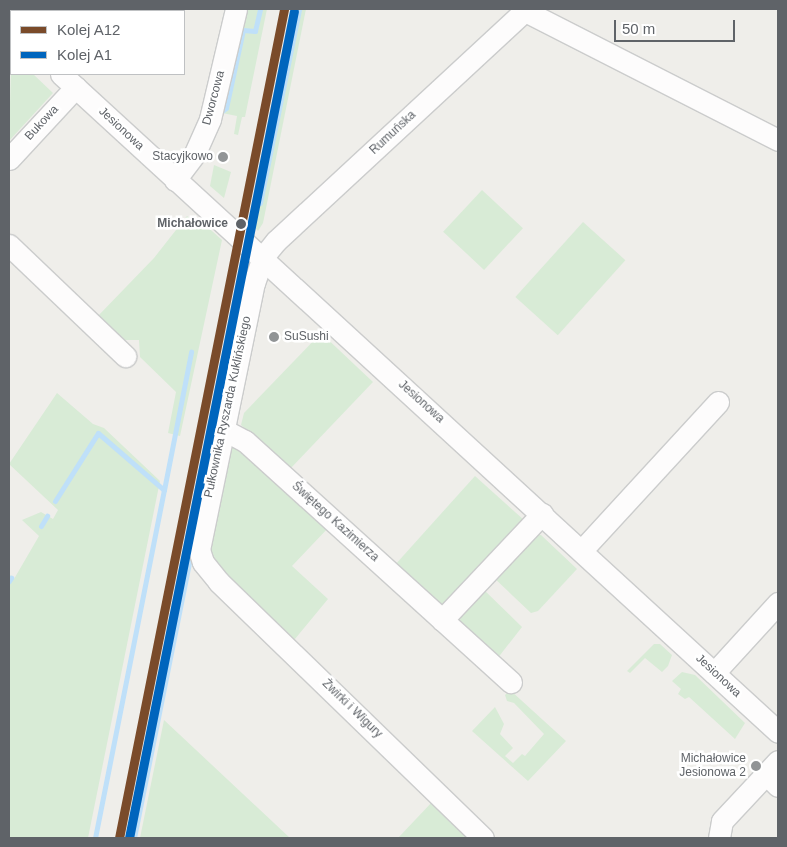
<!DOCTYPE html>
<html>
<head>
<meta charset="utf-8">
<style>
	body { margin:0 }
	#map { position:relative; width:787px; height:847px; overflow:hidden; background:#efeeea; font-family:Helvetica,sans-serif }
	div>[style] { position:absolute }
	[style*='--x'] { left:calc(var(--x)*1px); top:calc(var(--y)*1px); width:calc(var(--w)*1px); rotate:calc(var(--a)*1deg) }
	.green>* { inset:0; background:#d8ebd6; transform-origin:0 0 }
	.stream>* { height:5px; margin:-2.5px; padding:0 2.5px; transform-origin:2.5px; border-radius:2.5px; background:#bfe0f9 }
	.roads { filter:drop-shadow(1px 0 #cbcccc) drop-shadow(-1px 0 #cbcccc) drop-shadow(0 1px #cbcccc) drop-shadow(0 -1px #cbcccc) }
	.minor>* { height:21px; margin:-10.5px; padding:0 10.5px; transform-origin:10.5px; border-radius:10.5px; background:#fdfcfc }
	.rail-1>* { height:9px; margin:-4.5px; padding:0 4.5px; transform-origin:4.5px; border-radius:4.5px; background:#7a4b2a }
	.rail-2>* { height:9px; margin:-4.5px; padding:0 4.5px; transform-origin:4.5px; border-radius:4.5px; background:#0065bd }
	.dots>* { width:14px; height:14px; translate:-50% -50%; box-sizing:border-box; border:2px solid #fff; border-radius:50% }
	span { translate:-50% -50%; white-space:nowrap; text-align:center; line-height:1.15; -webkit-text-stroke:5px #fff; paint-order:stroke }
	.street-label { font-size:12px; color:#5f6368 }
	.poi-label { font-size:12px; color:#5f6368 }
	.right { translate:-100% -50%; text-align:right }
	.left { translate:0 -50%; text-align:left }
	.stop-label { font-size:12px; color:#5f6368; font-weight:700 }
	.frame { position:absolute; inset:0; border:10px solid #5f6368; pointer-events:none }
	.legend { position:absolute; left:10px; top:10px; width:175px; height:65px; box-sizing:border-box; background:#fff; border:1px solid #bfc1c3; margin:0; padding:6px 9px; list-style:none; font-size:15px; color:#5f6368 }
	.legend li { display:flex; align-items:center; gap:10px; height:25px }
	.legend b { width:25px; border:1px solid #bfc1c3 }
	.scale { position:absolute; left:614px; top:20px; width:121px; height:22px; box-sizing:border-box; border:2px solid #5f6368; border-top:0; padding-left:6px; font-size:15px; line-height:18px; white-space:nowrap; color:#5f6368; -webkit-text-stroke:4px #fff; paint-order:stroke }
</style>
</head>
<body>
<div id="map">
	<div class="green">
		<div style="clip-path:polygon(245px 9px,267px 9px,245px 117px,242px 117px,238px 135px,234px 134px,237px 116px,222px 113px)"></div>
		<div style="clip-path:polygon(294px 9px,306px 9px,263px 223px,258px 231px,250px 222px)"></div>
		<div style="clip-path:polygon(11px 67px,11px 74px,33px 74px,53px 93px,9px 141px)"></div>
		<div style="clip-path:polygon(214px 165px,231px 172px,224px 198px,210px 186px)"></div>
		<div style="left:482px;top:190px;width:56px;height:57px;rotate:43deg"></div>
		<div style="clip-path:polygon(187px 216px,195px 223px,202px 222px,222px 240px,180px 436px,168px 433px,176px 392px,140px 357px,139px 340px,122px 340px,97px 317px,154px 258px)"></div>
		<div style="left:583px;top:222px;width:57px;height:101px;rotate:42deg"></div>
		<div style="clip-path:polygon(321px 333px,373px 382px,290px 469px,241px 425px,244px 413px)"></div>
		<div style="clip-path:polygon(57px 393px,93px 424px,104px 428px,160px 481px,88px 838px,9px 838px,9px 574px,14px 579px,39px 536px,22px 520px,41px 512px,53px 519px,58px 510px,9px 464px)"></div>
		<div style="clip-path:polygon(234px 444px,330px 526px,292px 566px,328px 599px,290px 645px,208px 553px,229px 446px)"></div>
		<div style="left:475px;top:476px;width:67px;height:123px;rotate:42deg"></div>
		<div style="clip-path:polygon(541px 535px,577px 569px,538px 611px,531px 613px,492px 576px,530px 536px)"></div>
		<div style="clip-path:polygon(481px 587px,522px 627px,497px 659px,458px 623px,457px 613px)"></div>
		<div style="clip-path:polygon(654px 644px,660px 644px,672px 655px,668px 666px,662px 672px,645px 658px,630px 673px,627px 671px)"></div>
		<div style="clip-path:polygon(682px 672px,695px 675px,745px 723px,735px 739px,689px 697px,685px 699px,678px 694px,681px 689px,672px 681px)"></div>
		<div style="clip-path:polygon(510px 690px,566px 741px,528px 781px,472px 731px,495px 707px,504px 724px,500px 734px,513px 748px,505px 756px,513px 763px,522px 754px,525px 756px,544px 734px,514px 703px,507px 701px,505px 695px)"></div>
		<div style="clip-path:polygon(164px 720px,243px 794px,290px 838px,140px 838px)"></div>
		<div style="clip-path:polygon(433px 801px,470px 838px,398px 838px)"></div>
	</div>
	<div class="stream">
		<div style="--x:218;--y:114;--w:10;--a:-37"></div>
		<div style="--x:226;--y:108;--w:80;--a:-77.7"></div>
		<div style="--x:243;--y:30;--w:12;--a:5"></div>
		<div style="--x:255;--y:31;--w:23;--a:-77"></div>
		<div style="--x:260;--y:203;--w:198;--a:-78.6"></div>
		<div style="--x:55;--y:501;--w:80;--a:-57.7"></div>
		<div style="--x:98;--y:433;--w:87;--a:40.8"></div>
		<div style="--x:164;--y:490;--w:141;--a:-78.9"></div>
		<div style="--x:41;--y:526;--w:12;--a:-59"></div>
		<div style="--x:9;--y:581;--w:4;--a:-56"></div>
		<div style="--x:95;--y:838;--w:355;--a:-78.8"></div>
		<div style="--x:134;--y:838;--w:292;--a:-78.7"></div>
	</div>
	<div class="roads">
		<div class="minor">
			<div style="--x:521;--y:9;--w:288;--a:27"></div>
			<div style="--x:9;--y:25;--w:3;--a:45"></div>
			<div style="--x:61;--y:74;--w:973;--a:42.54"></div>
			<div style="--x:9;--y:159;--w:98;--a:-47.1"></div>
			<div style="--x:175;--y:180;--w:34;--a:-53"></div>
			<div style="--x:195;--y:153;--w:37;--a:-66"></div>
			<div style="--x:210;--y:119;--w:113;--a:-76.7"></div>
			<div style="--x:9;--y:245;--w:161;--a:43.7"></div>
			<div style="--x:224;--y:430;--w:24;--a:28"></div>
			<div style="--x:245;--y:441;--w:359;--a:42.2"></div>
			<div style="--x:582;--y:550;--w:201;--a:-47.4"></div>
			<div style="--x:442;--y:620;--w:146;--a:-46.7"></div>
			<div style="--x:714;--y:673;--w:95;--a:-47.6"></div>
			<div style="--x:778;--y:761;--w:18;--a:133"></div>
			<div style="--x:766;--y:774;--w:17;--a:45"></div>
			<div style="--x:483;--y:838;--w:368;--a:-135.9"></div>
			<div style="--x:219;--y:582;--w:26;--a:-129"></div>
			<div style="--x:203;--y:562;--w:13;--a:-108"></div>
			<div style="--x:199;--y:550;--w:273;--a:-78.4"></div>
			<div style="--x:254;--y:283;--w:28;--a:-71"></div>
			<div style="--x:263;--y:257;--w:21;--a:-51"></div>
			<div style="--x:276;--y:241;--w:338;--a:-42.8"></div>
			<div style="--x:719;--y:838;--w:17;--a:-80"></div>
			<div style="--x:722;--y:821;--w:64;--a:-46.9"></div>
		</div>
	</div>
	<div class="rail-1">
		<div style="--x:119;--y:838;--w:845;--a:-78.74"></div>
	</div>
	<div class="rail-2">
		<div style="--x:129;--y:838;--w:843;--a:-78.72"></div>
	</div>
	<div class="dots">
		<div style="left:223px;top:157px;background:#919496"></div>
		<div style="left:241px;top:224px;background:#5f6368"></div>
		<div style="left:274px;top:337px;background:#919496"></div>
		<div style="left:756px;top:766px;background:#919496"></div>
	</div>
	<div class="street-label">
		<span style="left:214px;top:98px;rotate:-75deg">Dworcowa</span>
		<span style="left:42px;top:123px;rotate:-47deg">Bukowa</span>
		<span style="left:121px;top:129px;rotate:43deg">Jesionowa</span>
		<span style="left:393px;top:133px;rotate:-43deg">Rumuńska</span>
		<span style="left:421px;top:402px;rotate:42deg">Jesionowa</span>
		<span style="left:228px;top:407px;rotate:-78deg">Pułkownika Ryszarda Kuklińskiego</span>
		<span style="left:335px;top:522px;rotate:42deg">Świętego Kazimierza</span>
		<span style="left:718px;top:676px;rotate:43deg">Jesionowa</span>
		<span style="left:352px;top:709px;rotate:44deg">Żwirki i Wigury</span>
	</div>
	<div class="poi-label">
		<span class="right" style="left:213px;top:157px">Stacyjkowo</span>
		<span class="left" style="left:284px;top:337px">SuSushi</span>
		<span class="right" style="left:746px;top:766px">Michałowice<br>Jesionowa 2</span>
	</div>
	<div class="stop-label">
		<span class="right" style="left:228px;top:224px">Michałowice</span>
	</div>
	<div class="frame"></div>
	<ul class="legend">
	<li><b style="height:6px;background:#7a4b2a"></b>Kolej A12</li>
	<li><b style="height:6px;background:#0065bd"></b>Kolej A1</li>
	</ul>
	<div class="scale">50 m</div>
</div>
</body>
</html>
